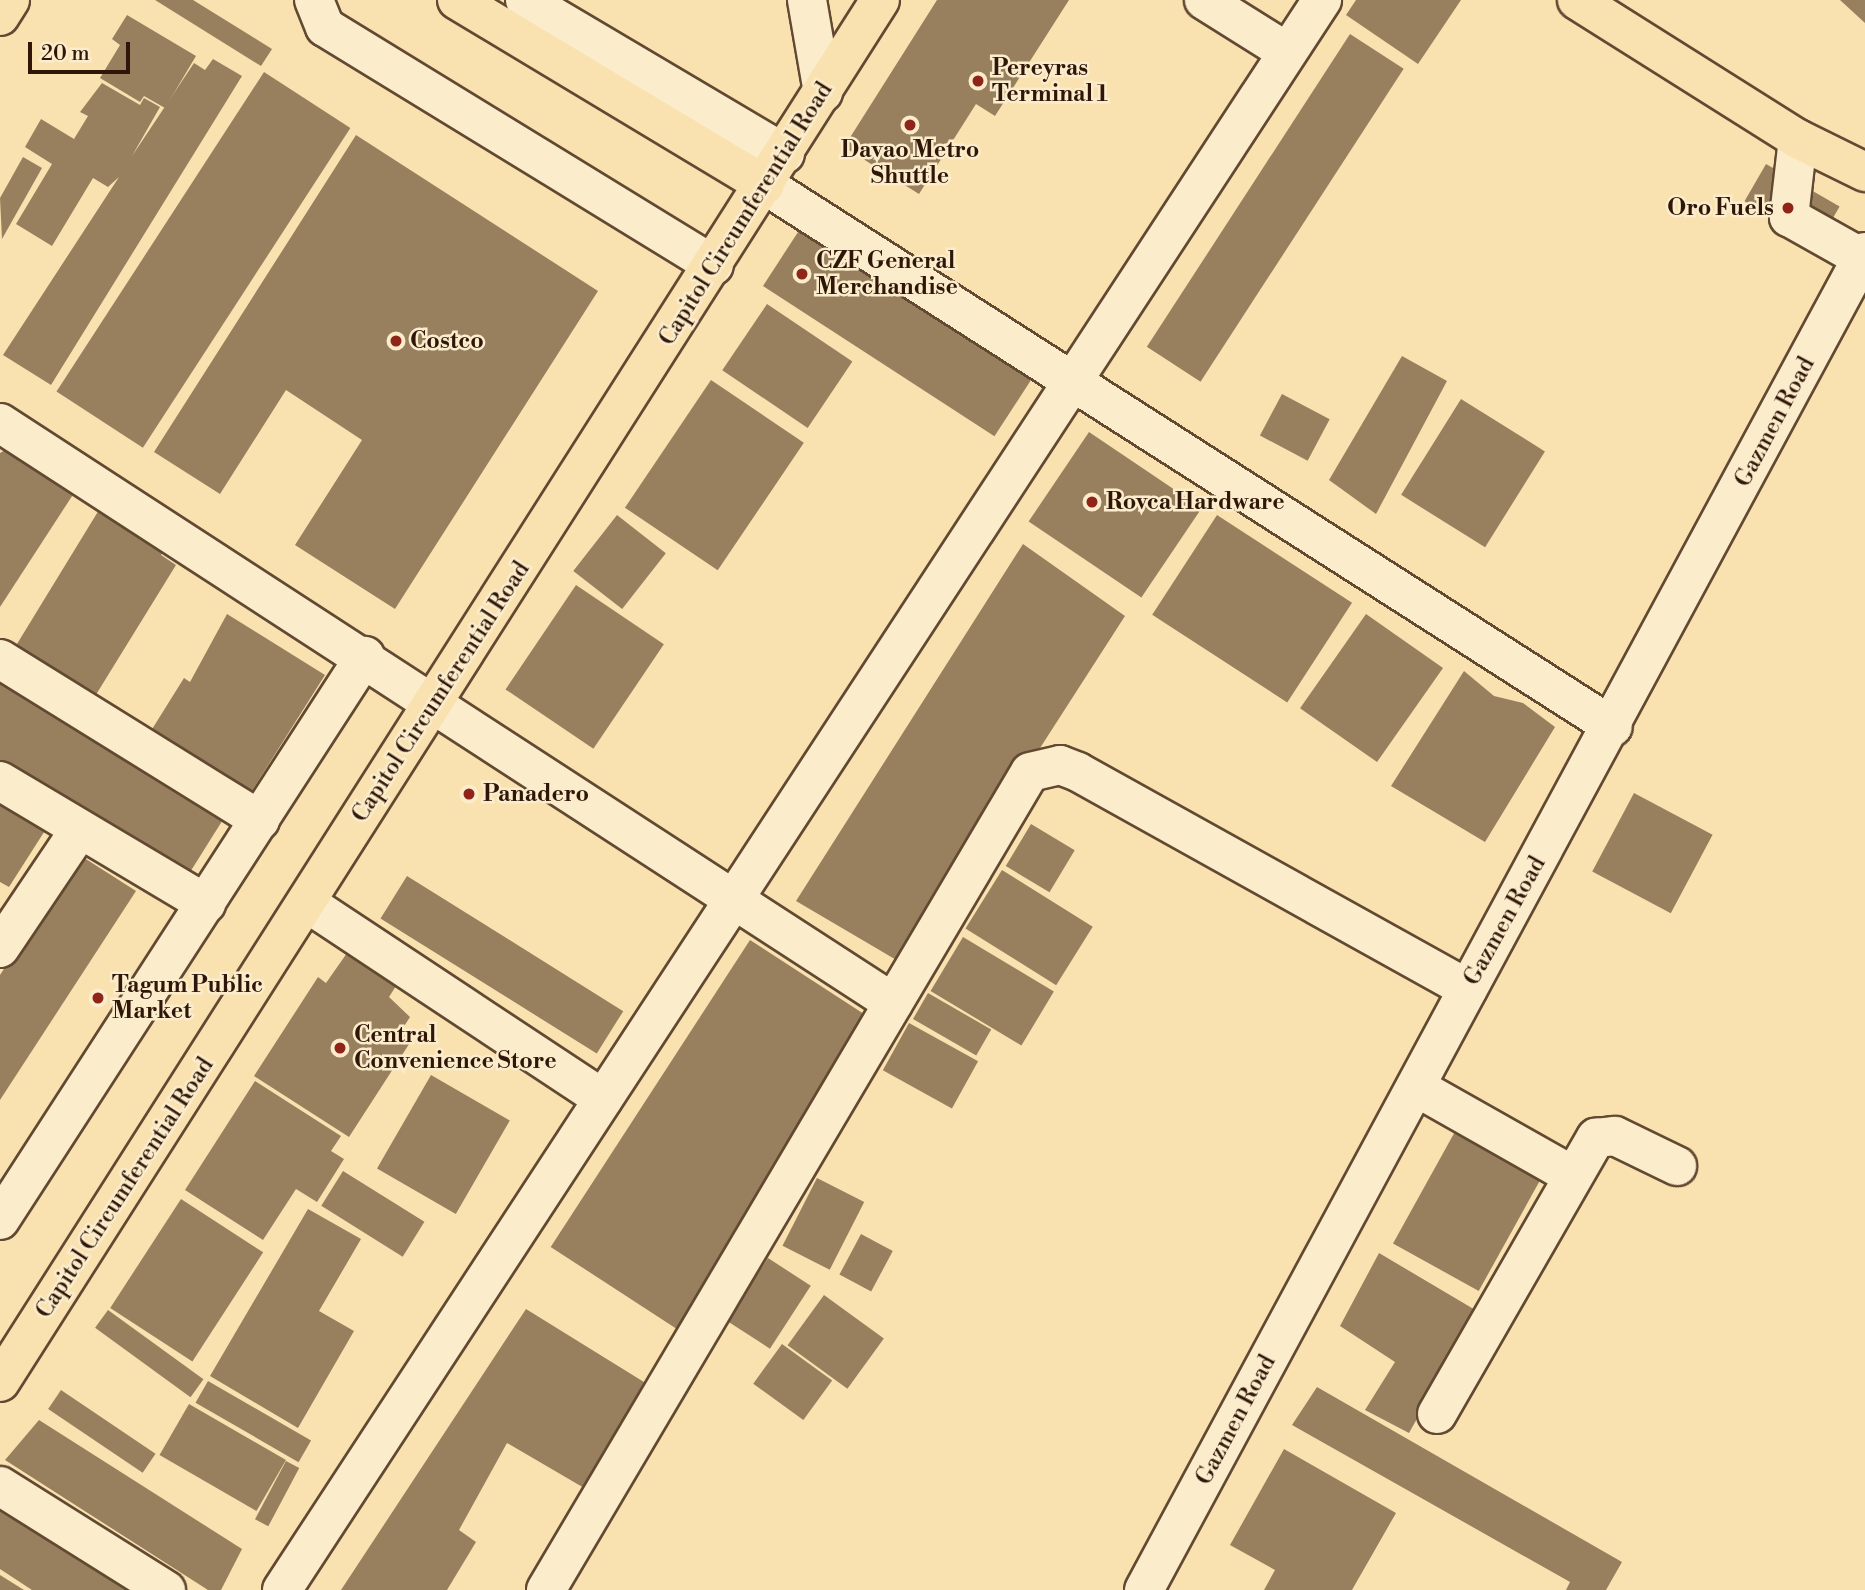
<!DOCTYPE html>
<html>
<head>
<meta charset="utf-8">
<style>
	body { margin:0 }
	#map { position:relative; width:1865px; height:1590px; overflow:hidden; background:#f9e1b0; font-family:"Libre Bodoni",serif }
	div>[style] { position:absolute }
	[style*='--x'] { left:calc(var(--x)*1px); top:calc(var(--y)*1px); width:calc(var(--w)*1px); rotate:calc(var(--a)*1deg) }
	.building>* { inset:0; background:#98805f; transform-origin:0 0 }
	.roads { filter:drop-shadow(2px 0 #624932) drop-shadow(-2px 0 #624932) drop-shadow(0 2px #624932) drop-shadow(0 -2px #624932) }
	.minor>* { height:38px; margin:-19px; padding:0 19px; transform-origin:19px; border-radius:19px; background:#fbeccc }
	.major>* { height:38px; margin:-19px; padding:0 19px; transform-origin:19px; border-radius:19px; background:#f9e1b0 }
	.dots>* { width:19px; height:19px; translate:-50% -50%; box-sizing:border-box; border:4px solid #fbeccc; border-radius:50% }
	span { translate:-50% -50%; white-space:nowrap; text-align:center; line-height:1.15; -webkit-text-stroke:5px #fbeccc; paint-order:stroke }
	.poi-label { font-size:23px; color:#2f1608; font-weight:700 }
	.left { translate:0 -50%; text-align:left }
	.right { translate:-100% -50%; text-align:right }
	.street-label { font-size:23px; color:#2f1608 }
	.scale { position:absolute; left:28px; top:42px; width:102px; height:32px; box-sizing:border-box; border:4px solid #2f1608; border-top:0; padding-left:9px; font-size:21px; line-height:24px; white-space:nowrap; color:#2f1608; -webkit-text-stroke:5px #fbeccc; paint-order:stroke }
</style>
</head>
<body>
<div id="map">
	<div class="building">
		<div style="clip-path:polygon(155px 0,193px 0,272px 49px,261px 66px)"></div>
		<div style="clip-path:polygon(937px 0,1069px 0,995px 116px,976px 104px,919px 194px,844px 147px)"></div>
		<div style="clip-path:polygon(1356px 0,1461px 0,1418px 64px,1346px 15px)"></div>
		<div style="clip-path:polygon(1840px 0,1865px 0,1865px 23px)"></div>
		<div style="clip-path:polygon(127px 15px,196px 56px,165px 108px,144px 96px,140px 102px,100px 78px,120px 45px,112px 39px)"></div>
		<div style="left:1350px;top:34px;width:64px;height:373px;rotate:33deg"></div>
		<div style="clip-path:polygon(213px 59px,242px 76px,51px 385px,3px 355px,119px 177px,108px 187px,93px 178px,52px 246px,16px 224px,52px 164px,25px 147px,41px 119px,74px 139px,88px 116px,80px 112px,102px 83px,140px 105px,144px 98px,160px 107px,132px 156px,194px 63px,205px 70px)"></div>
		<div style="left:264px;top:72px;width:103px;height:381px;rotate:33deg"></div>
		<div style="clip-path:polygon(356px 135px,598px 291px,395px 609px,295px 545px,362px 440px,286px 390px,220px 494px,154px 452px)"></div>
		<div style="clip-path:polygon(23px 157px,42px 168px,2px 239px,0 198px)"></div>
		<div style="left:1766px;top:164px;width:85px;height:43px;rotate:30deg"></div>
		<div style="left:800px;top:229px;width:276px;height:68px;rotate:33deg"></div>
		<div style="left:767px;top:304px;width:103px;height:80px;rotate:34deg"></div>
		<div style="clip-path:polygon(1402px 356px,1447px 381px,1376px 514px,1329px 480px)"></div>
		<div style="left:711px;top:380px;width:112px;height:154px;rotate:34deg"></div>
		<div style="left:1282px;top:394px;width:54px;height:47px;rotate:28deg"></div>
		<div style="left:1461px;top:399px;width:99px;height:113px;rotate:32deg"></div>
		<div style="left:1089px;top:432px;width:136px;height:108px;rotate:34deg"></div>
		<div style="clip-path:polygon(11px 447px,76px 490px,0 607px,0 453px)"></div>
		<div style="clip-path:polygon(102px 505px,167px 545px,161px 555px,176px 565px,89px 706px,9px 657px)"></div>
		<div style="left:617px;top:515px;width:62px;height:71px;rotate:38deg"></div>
		<div style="left:1217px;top:515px;width:161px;height:119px;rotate:33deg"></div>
		<div style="clip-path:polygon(1023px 544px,1125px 616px,1013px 790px,910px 968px,796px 901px)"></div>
		<div style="left:576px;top:585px;width:106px;height:126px;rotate:34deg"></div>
		<div style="clip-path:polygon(227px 614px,325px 675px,248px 797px,149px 734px,184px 678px,190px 682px)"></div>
		<div style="left:1366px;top:614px;width:94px;height:115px;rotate:35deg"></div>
		<div style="clip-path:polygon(1464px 671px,1494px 696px,1523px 703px,1555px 727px,1485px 842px,1391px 786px)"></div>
		<div style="clip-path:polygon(0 679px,224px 818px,187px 877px,0 761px)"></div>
		<div style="left:1634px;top:793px;width:89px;height:89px;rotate:28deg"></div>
		<div style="clip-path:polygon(0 800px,46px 829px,9px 887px,0 882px)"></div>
		<div style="left:1031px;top:824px;width:51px;height:49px;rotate:31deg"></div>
		<div style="clip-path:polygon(78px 854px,136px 891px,0 1100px,0 975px)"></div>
		<div style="left:1002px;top:870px;width:107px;height:69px;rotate:32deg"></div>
		<div style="left:407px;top:876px;width:255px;height:50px;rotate:32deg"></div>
		<div style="left:963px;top:937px;width:106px;height:63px;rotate:31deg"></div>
		<div style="left:750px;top:940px;width:150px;height:366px;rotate:33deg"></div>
		<div style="clip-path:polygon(354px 943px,403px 975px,389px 997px,410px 1017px,401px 1031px,413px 1038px,349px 1137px,254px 1076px,318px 977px,326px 983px)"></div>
		<div style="left:928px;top:993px;width:73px;height:30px;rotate:30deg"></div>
		<div style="left:909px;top:1023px;width:79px;height:54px;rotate:29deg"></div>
		<div style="left:431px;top:1075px;width:91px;height:108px;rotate:30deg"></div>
		<div style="clip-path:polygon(255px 1081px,341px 1136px,331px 1151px,344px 1159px,317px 1202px,296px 1189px,263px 1240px,185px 1190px)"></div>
		<div style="left:1457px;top:1128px;width:98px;height:132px;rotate:29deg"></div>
		<div style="left:343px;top:1171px;width:96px;height:41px;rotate:32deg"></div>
		<div style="left:817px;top:1178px;width:53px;height:76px;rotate:27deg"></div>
		<div style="left:181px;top:1199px;width:98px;height:130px;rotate:33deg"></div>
		<div style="clip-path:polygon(308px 1209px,361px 1239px,319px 1311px,354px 1331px,298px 1428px,210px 1376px)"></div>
		<div style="left:861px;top:1234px;width:36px;height:46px;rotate:28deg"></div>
		<div style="clip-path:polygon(1379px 1253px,1477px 1311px,1409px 1433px,1365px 1410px,1395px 1362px,1340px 1326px)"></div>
		<div style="left:768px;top:1258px;width:51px;height:75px;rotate:33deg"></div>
		<div style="left:824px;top:1295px;width:74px;height:62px;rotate:36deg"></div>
		<div style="clip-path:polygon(526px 1309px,652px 1387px,591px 1492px,507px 1443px,459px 1530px,476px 1542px,447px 1590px,341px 1590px)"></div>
		<div style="left:108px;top:1310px;width:118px;height:22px;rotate:36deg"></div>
		<div style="left:782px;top:1344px;width:62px;height:49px;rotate:36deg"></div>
		<div style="left:208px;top:1381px;width:119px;height:25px;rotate:30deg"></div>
		<div style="clip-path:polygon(1317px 1387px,1622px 1562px,1606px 1590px,1566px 1590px,1570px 1582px,1292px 1425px)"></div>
		<div style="left:61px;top:1390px;width:114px;height:23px;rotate:34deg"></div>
		<div style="left:189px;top:1404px;width:112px;height:59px;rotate:30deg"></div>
		<div style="clip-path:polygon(39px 1420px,242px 1549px,221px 1590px,208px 1590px,5px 1460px)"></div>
		<div style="clip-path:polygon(1284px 1449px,1396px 1513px,1352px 1590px,1264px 1590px,1275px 1570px,1230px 1545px)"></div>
		<div style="left:286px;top:1461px;width:15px;height:66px;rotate:28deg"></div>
		<div style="clip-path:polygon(0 1505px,135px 1590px,32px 1590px,0 1569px)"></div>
		<div style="clip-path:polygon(0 1575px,24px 1590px,0 1590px)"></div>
	</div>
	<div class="roads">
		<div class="minor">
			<div style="--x:314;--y:0;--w:29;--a:68"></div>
			<div style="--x:325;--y:27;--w:456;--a:31.5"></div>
			<div style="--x:525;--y:0;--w:302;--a:30.6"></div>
			<div style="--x:807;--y:0;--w:94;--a:80.2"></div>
			<div style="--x:1204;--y:0;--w:98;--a:32.1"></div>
			<div style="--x:1798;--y:139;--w:79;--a:96.6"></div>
			<div style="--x:1789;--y:217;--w:84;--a:29.3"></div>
			<div style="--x:765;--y:185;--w:1006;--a:32.58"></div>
			<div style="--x:0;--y:423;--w:1065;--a:33"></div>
			<div style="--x:0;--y:659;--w:306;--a:31.8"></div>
			<div style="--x:0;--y:781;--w:240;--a:30.8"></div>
			<div style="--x:307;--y:903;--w:355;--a:33.5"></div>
			<div style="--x:0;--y:948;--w:143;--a:-56.1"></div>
			<div style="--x:1416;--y:1087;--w:180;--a:29.5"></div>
			<div style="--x:0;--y:1220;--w:672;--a:-57.09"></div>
			<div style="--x:1437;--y:1414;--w:319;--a:-60.1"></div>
			<div style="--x:1596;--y:1138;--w:19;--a:-6"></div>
			<div style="--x:1615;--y:1136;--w:69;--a:25.8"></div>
			<div style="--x:0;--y:1486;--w:196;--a:32.1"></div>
			<div style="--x:282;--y:1590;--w:1900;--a:-56.81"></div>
			<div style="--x:546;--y:1590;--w:950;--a:-59.39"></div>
			<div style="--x:1030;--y:772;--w:31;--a:-13"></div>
			<div style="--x:1060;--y:765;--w:19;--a:21"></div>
			<div style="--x:1078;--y:772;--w:446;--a:29.1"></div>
			<div style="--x:1144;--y:1590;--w:1520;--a:-61.68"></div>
		</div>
		<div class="major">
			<div style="--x:457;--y:0;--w:359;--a:31"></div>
			<div style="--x:1577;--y:0;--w:261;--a:32.2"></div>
			<div style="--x:1798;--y:139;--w:75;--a:26.2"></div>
			<div style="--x:0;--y:16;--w:19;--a:-58"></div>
			<div style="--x:0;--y:1382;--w:1638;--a:-57.51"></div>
		</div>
	</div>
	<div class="dots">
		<div style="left:978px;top:81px;background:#8f2418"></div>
		<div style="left:910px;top:125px;background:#8f2418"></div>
		<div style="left:1788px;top:208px;background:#8f2418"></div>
		<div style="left:802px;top:274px;background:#8f2418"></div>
		<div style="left:396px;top:341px;background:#8f2418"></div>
		<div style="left:1092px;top:502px;background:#8f2418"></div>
		<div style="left:469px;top:794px;background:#8f2418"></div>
		<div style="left:98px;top:998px;background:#8f2418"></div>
		<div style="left:340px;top:1048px;background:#8f2418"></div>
	</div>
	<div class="poi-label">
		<span class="left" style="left:992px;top:81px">Pereyras<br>Terminal 1</span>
		<span style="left:910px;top:163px">Davao Metro<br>Shuttle</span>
		<span class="right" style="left:1774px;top:208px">Oro Fuels</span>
		<span class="left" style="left:816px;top:274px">CZF General<br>Merchandise</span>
		<span class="left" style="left:410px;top:341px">Costco</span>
		<span class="left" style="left:1106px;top:502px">Rovca Hardware</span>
		<span class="left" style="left:483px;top:794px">Panadero</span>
		<span class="left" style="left:112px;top:998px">Tagum Public<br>Market</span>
		<span class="left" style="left:354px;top:1048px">Central<br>Convenience Store</span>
	</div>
	<div class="street-label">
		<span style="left:746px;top:214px;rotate:-58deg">Capitol Circumferential Road</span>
		<span style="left:1775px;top:422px;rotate:-62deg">Gazmen Road</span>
		<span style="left:441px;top:692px;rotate:-57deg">Capitol Circumferential Road</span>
		<span style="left:1505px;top:921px;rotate:-61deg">Gazmen Road</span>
		<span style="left:125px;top:1188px;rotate:-57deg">Capitol Circumferential Road</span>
		<span style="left:1236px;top:1420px;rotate:-62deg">Gazmen Road</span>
	</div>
	<div class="scale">20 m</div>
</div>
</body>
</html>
